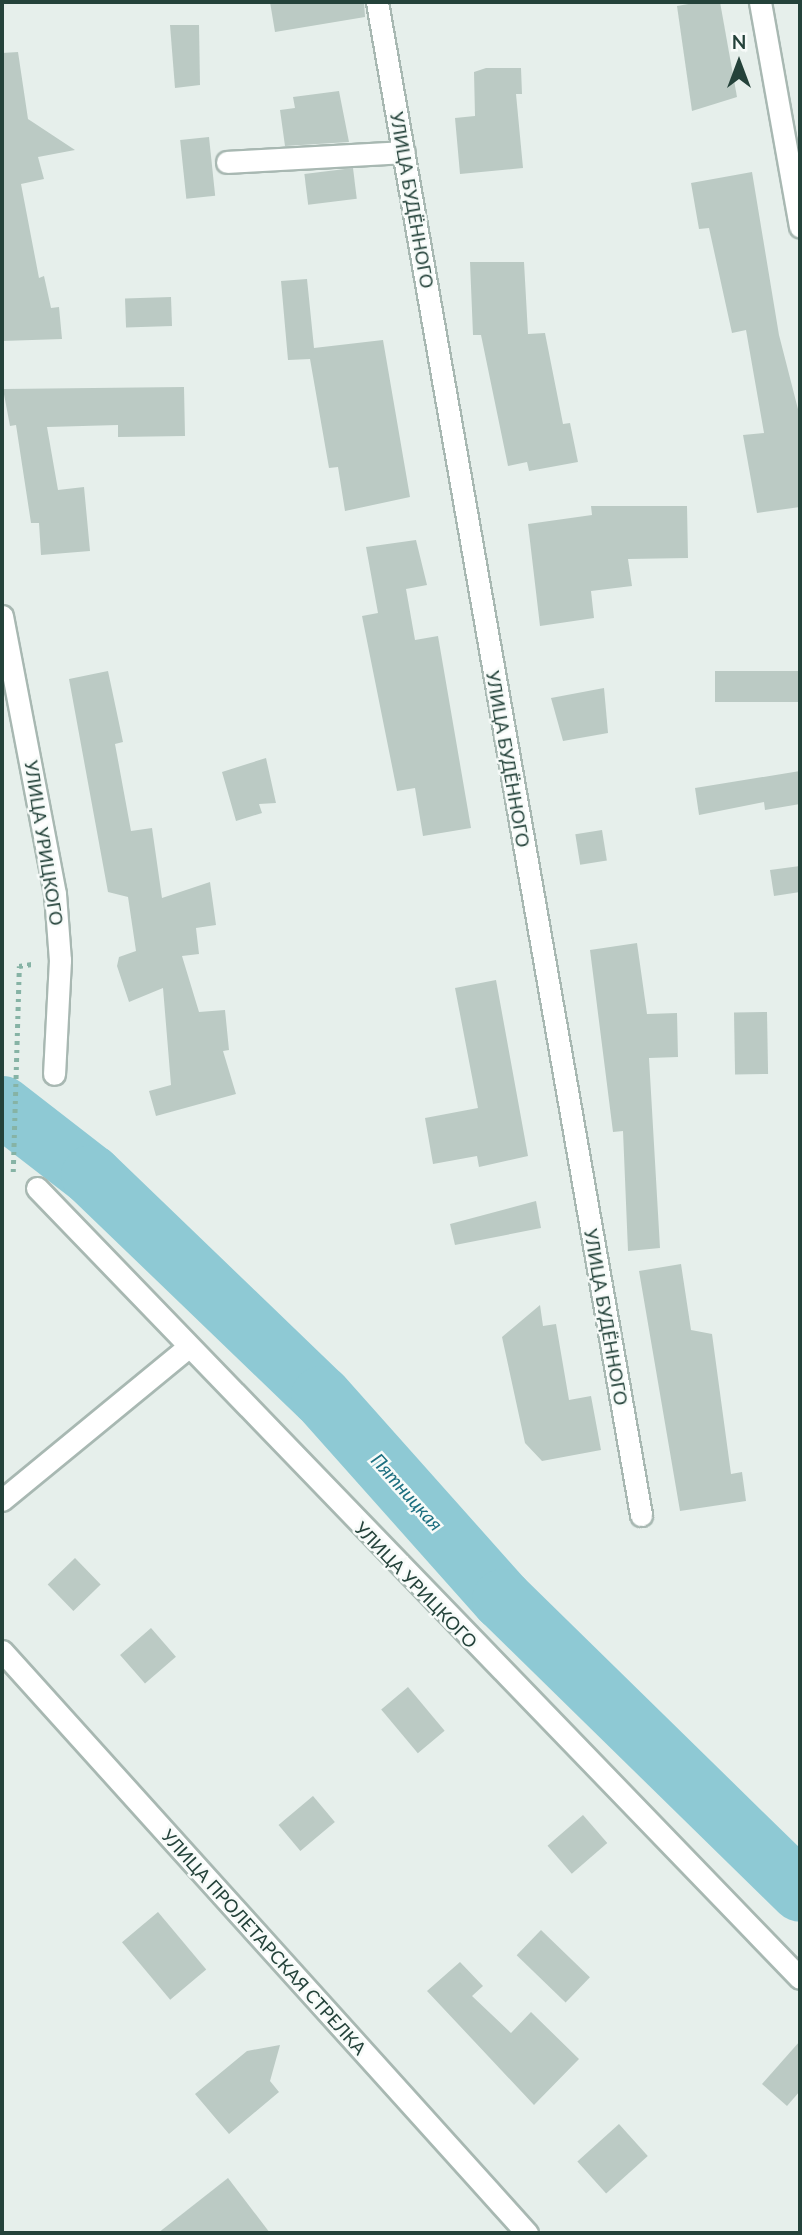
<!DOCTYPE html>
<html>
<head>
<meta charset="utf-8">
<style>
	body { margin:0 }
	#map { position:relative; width:802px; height:2235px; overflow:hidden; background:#e6efeb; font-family:Lato,sans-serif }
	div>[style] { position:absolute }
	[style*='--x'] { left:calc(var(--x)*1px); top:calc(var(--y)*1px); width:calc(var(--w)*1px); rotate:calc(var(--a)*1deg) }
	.river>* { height:61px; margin:-30.5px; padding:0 30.5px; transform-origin:30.5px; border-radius:30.5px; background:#8ec9d4 }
	.building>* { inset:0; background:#bbcac4; transform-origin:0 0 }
	.path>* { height:4.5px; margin-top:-2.25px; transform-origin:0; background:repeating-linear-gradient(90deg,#86b3a5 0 3.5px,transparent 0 8.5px) }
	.roads { filter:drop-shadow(2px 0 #a8b8b2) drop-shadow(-2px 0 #a8b8b2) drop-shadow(0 2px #a8b8b2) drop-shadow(0 -2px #a8b8b2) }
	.minor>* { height:21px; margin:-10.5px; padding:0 10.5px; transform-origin:10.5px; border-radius:10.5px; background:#fff }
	span { translate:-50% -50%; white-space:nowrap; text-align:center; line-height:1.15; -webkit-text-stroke:5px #f7fbf9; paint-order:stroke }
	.street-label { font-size:18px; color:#24423a }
	.water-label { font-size:19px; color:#1c6f80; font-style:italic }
	.frame { position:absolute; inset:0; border:4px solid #24423a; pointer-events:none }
	.north { position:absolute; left:704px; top:28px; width:70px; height:70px; -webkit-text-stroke:5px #f7fbf9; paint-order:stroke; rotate:0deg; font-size:19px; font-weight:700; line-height:28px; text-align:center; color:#24423a }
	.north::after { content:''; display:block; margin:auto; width:24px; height:32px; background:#24423a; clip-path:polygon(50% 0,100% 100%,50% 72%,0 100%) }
</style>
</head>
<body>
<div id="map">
	<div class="river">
		<div style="--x:2;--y:1106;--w:113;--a:37.8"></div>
		<div style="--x:91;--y:1175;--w:319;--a:43.9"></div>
		<div style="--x:321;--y:1396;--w:272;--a:48.3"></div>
		<div style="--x:502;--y:1599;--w:417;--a:44.4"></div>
	</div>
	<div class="building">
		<div style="clip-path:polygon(270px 2px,364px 2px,365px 17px,275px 32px)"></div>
		<div style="clip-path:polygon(700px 2px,720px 2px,737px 97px,692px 111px,677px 6px)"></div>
		<div style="clip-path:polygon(170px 25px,199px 25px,200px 85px,175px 88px)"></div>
		<div style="clip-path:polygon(18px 52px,28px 119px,75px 150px,38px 157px,44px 179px,21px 184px,39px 278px,44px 276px,51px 308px,59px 307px,62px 339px,2px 341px,2px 53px)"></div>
		<div style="clip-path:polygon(486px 68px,521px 68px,522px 94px,516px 94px,523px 168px,460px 174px,455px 118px,475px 116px,474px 72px)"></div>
		<div style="clip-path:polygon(339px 91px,349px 142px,285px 146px,280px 110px,295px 108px,293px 97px)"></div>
		<div style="left:209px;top:137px;width:59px;height:29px;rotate:84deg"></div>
		<div style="left:353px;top:168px;width:31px;height:49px;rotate:83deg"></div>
		<div style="clip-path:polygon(752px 172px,779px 335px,800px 417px,800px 507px,757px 513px,743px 435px,764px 433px,746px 330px,732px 333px,709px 228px,699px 229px,691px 183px)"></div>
		<div style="clip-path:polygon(470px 262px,524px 262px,528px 334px,545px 333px,563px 424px,570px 423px,578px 462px,529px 471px,527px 462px,508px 466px,481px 335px,473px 335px)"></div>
		<div style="clip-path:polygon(307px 279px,314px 348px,383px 340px,410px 497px,345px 511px,338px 467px,329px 468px,310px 359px,288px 360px,281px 281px)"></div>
		<div style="left:171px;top:297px;width:29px;height:46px;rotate:88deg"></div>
		<div style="clip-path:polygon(184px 387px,185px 436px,118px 437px,118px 425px,47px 427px,58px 490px,84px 487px,90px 551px,41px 555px,39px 523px,31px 523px,16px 425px,10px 426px,3px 389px)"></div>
		<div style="clip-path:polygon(591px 506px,687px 506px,688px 558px,628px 559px,632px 586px,591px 591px,594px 618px,540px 626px,528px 524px,592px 515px)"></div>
		<div style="clip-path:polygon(416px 540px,427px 585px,406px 589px,415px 640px,438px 636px,471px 828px,423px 836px,415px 788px,397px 791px,362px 616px,378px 613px,366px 547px)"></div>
		<div style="clip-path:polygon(108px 671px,123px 742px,115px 744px,131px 831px,152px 828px,162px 898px,210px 882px,216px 925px,196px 928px,199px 954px,182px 956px,199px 1012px,225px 1010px,229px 1050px,223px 1051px,236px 1094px,156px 1116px,149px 1091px,171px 1085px,163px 988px,129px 1002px,117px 966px,119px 957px,136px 951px,128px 897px,108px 892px,69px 679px)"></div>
		<div style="left:800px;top:671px;width:31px;height:85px;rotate:90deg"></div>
		<div style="clip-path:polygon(604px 688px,608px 733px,563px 741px,551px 698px)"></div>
		<div style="clip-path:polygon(266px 758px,276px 803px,259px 804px,262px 813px,236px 821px,222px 772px)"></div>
		<div style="clip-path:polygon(800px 771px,800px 804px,765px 810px,764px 802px,699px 815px,695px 788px)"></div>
		<div style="left:602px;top:830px;width:31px;height:27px;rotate:81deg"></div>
		<div style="clip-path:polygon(800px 866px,800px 892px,774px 896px,770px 870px)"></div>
		<div style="clip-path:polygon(637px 943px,647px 1014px,677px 1013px,678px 1057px,649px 1058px,660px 1248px,628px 1251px,623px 1131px,613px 1132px,590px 950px)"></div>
		<div style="clip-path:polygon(496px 980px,528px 1156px,479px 1167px,477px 1156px,433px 1164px,425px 1118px,478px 1108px,455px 988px)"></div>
		<div style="left:767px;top:1012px;width:62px;height:33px;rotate:89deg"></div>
		<div style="clip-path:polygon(536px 1201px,541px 1228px,455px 1245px,450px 1224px)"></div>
		<div style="clip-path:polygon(681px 1264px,691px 1330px,712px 1334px,731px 1474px,742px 1472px,746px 1501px,680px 1511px,639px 1271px)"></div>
		<div style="clip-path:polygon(540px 1305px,543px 1326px,556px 1324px,569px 1400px,591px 1396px,601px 1450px,542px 1461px,525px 1443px,502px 1337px)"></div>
		<div style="left:75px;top:1558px;width:37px;height:38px;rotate:46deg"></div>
		<div style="left:151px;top:1628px;width:38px;height:41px;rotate:49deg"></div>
		<div style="left:408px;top:1687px;width:57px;height:35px;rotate:50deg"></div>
		<div style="left:313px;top:1796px;width:34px;height:45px;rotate:50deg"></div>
		<div style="left:583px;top:1815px;width:37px;height:47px;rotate:49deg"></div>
		<div style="left:158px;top:1912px;width:75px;height:47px;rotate:50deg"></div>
		<div style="left:541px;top:1930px;width:68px;height:35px;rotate:44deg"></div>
		<div style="clip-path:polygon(460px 1962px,483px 1986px,472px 1996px,511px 2033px,531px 2012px,579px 2059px,534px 2105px,427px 1991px)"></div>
		<div style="clip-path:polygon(800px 2041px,800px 2091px,787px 2106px,762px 2084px)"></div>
		<div style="clip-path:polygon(280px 2045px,270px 2081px,279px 2092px,229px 2134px,195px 2094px,247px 2051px)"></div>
		<div style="left:619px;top:2124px;width:43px;height:56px;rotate:48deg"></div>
		<div style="clip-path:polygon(228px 2178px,270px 2233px,158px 2233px)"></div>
	</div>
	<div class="path">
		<div style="--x:13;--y:1172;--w:206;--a:-88.3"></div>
		<div style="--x:19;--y:966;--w:13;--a:-9"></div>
	</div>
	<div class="roads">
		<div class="minor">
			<div style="--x:377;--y:2;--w:1536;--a:80.1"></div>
			<div style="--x:760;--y:2;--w:228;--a:79.9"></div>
			<div style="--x:227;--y:162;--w:177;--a:-3.2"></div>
			<div style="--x:2;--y:616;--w:283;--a:79.2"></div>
			<div style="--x:55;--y:894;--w:66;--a:85.7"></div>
			<div style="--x:60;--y:960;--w:114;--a:93"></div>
			<div style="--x:37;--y:1188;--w:1098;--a:46"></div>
			<div style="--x:2;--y:1500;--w:238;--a:-39.4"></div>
			<div style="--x:2;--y:1651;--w:784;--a:47.95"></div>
		</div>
	</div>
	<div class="street-label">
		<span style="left:412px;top:200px;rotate:80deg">УЛИЦА БУДЁННОГО</span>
		<span style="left:508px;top:759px;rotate:80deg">УЛИЦА БУДЁННОГО</span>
		<span style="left:44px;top:843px;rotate:81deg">УЛИЦА УРИЦКОГО</span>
		<span style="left:606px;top:1317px;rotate:80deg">УЛИЦА БУДЁННОГО</span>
		<span style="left:416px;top:1585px;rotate:46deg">УЛИЦА УРИЦКОГО</span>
		<span style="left:264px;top:1942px;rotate:48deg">УЛИЦА ПРОЛЕТАРСКАЯ СТРЕЛКА</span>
	</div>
	<div class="water-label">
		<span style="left:407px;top:1492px;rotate:48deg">Пятницкая</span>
	</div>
	<div class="frame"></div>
	<div class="north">N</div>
</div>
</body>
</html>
